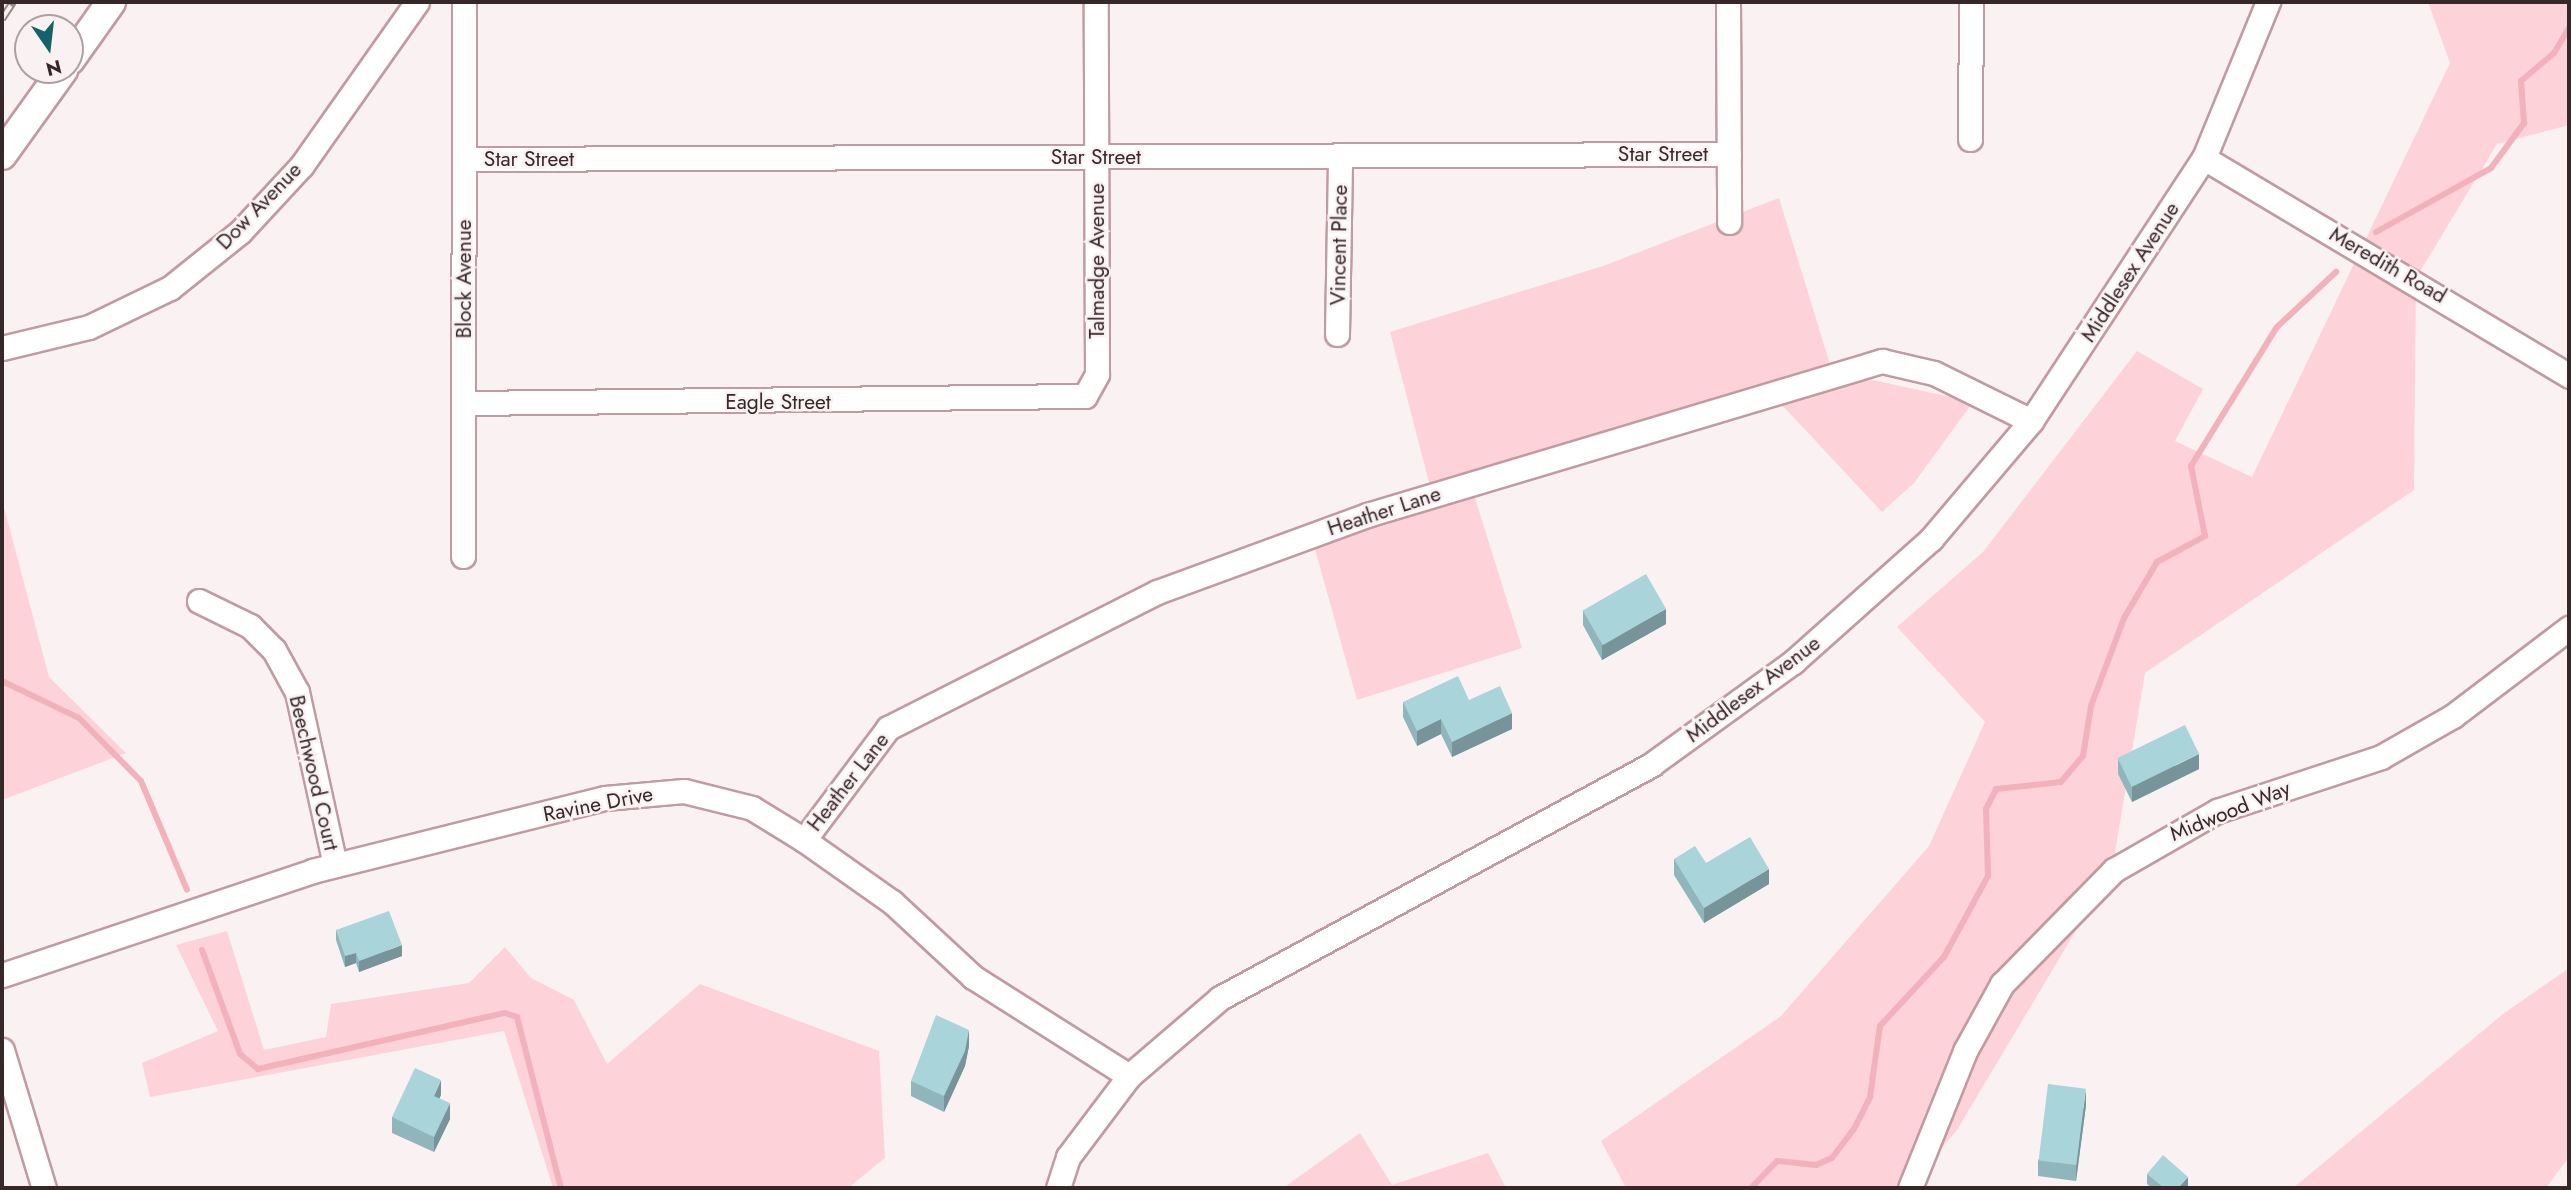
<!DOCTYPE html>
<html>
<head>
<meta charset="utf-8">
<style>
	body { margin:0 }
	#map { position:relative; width:2571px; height:1190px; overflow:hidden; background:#faf1f2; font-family:Jost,sans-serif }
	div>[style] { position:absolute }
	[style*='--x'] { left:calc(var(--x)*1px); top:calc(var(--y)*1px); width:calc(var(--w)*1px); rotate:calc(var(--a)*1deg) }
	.green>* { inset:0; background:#fdd3d9 }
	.stream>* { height:6px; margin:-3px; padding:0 3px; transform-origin:3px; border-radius:3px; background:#f2b1bb }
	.roads { filter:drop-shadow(2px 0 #c19ba1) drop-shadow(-2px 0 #c19ba1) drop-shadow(0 2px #c19ba1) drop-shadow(0 -2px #c19ba1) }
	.minor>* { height:23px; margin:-11.5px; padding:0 11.5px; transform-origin:11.5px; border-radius:11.5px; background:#fff }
	.major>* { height:28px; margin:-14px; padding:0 14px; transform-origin:14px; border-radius:14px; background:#fff }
	.rail>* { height:8px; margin-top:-4px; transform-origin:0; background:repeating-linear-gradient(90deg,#faf1f2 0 16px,#968a8b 0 32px); box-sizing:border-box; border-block:2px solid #968a8b }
	.wall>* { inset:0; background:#90b6bb }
	.shaded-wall>* { inset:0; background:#769499 }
	.building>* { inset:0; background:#a8d4da; transform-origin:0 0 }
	span { translate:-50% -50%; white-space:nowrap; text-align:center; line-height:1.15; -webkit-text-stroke:5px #faf1f2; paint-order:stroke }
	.street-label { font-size:21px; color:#362729 }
	.frame { position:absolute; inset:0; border:4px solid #362729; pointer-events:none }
	.north { position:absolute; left:14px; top:14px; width:70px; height:70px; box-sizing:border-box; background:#faf1f2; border:2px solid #aca0a2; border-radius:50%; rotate:166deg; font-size:19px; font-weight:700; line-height:28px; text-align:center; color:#362729 }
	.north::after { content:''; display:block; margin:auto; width:24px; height:32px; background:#14626a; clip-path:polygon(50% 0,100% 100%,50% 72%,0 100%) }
</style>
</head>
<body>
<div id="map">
	<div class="green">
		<div style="clip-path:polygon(2428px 2px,2569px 2px,2569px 125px,2497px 144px,2416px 278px,2414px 490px,2145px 673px,2112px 870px,1957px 1130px,1907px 1188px,1626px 1188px,1601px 1141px,1781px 1016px,1929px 846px,1985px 722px,1897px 627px,1983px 552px,2137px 351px,2203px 389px,2175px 441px,2252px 477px,2450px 63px)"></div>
		<div style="clip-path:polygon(1779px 198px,1832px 371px,1973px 402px,1914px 483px,1882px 512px,1767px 389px,1469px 479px,1522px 648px,1357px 700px,1308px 524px,1431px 490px,1390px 332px,1603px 266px)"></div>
		<div style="clip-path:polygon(2px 500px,49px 677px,126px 753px,2px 800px)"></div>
		<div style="clip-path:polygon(227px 931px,264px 1050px,326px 1037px,331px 1004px,469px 983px,505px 947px,531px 978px,574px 1000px,607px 1064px,700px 984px,879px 1051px,885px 1158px,848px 1188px,553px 1188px,504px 1031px,150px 1097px,142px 1063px,218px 1031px,176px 945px)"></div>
		<div style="clip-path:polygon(2569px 968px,2569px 1157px,2546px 1188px,2293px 1188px,2503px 1014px)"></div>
		<div style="clip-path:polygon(1360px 1133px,1392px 1185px,1488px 1153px,1506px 1188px,1283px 1188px)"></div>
	</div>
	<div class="stream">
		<div style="--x:2376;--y:232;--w:132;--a:-29.1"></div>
		<div style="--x:2491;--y:168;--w:56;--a:-53.7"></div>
		<div style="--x:2524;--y:123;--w:42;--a:-94.1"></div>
		<div style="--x:2521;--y:81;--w:43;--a:-40.3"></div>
		<div style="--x:2554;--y:53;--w:29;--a:-59"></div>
		<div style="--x:2;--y:681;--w:85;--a:25.7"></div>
		<div style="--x:79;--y:718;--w:88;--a:45.5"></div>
		<div style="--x:141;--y:781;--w:118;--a:67.1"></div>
		<div style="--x:202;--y:950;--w:111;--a:69.9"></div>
		<div style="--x:240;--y:1054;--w:23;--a:40"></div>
		<div style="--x:258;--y:1069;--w:253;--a:-12.8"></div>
		<div style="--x:505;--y:1013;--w:13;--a:18"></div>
		<div style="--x:517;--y:1017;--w:177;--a:75.6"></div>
		<div style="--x:1751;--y:1188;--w:37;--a:-46"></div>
		<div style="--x:1777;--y:1161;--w:39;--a:6"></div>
		<div style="--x:1816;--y:1165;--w:17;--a:-24"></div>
		<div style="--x:1832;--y:1158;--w:36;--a:-53"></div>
		<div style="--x:1854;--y:1129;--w:36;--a:-63"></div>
		<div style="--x:1870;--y:1097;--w:72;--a:-82"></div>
		<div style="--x:1880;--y:1026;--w:94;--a:-47.2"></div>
		<div style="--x:1944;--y:957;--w:92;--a:-61.5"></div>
		<div style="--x:1988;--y:876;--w:67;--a:-91.7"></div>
		<div style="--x:1986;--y:809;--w:22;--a:-63"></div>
		<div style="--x:1996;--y:789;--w:65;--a:-6.1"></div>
		<div style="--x:2061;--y:782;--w:34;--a:-50"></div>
		<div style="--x:2083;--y:756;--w:51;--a:-80.9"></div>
		<div style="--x:2091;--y:706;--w:94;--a:-69.4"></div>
		<div style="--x:2124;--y:618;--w:65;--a:-59.5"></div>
		<div style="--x:2157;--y:562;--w:55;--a:-28.4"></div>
		<div style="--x:2205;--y:536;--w:71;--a:-101.3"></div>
		<div style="--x:2191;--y:466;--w:163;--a:-58.3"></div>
		<div style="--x:2277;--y:327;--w:81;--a:-43"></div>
	</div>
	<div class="roads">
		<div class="minor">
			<div style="--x:1728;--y:2;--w:220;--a:89.7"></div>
			<div style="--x:1970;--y:139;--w:137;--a:-89.6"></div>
			<div style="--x:2204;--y:158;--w:425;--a:30.8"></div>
			<div style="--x:464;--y:159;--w:1265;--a:-0.23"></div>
			<div style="--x:1337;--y:334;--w:178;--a:-89"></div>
			<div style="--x:2;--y:348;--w:89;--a:-13.6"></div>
			<div style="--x:89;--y:327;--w:90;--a:-25.7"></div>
			<div style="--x:170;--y:288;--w:90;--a:-38.7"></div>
			<div style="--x:240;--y:232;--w:91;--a:-47.2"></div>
			<div style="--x:302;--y:165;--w:199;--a:-54.8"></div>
			<div style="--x:465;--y:403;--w:620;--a:-0.65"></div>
			<div style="--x:1085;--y:396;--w:25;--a:-61"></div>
			<div style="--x:1097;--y:374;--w:372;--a:-90.2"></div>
			<div style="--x:463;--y:556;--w:554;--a:-89.9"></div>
			<div style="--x:199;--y:601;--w:57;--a:26.1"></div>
			<div style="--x:250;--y:626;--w:34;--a:45"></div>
			<div style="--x:274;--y:650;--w:48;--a:61.3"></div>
			<div style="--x:297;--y:692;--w:177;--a:77.6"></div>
			<div style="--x:804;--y:840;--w:140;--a:-53.1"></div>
			<div style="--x:888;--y:728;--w:301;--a:-26.8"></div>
			<div style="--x:1157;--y:592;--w:224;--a:-20.1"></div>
			<div style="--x:1367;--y:515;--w:538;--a:-16.65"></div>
			<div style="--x:1882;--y:361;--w:53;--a:13"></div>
			<div style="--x:1934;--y:373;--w:108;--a:26.3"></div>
			<div style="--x:2;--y:975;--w:327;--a:-18.5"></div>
			<div style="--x:312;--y:871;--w:302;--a:-14"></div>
			<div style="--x:605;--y:798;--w:79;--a:-5.1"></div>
			<div style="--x:684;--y:791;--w:70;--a:14"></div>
			<div style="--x:752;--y:808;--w:61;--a:31.6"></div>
			<div style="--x:804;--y:840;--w:108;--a:35.2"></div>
			<div style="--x:892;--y:902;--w:110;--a:42.8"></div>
			<div style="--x:973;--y:977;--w:185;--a:32.4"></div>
			<div style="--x:2;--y:1050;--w:144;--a:73.1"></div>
			<div style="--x:1058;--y:1188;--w:33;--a:-72"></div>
			<div style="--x:1068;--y:1157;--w:101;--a:-53"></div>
			<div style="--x:1129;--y:1076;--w:120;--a:-40.6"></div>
			<div style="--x:1220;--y:998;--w:491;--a:-28.4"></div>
			<div style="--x:1652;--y:764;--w:174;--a:-35.9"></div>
			<div style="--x:1793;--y:662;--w:185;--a:-41.7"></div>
			<div style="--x:1931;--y:539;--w:155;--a:-49.7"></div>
			<div style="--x:2031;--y:421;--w:315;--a:-56.7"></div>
			<div style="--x:2204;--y:158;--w:169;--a:-67.7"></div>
			<div style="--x:1910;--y:1188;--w:148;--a:-68.1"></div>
			<div style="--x:1965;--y:1051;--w:77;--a:-61.1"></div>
			<div style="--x:2002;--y:984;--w:160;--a:-45.5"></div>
			<div style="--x:2114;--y:870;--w:119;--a:-29.8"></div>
			<div style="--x:2217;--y:811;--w:173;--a:-18.2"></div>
			<div style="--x:2381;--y:757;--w:83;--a:-29.7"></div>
			<div style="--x:2453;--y:716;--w:146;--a:-37.2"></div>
		</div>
		<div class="major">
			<div style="--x:70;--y:60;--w:71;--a:-54.7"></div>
			<div style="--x:2;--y:155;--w:105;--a:-54.3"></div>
		</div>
	</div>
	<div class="rail">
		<div style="--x:2;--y:19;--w:20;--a:-57"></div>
	</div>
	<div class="wall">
		<div style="clip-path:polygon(1583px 610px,1666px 624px,1602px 660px,1583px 625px)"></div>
		<div style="clip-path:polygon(1469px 700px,1512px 729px,1452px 757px,1441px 734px,1417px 746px,1403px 717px,1403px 702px)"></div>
		<div style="clip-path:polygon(2118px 758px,2199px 769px,2132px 802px,2118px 774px)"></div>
		<div style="clip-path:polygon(1674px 859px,1706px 863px,1769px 884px,1704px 923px,1674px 875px)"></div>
		<div style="clip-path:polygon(336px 930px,402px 956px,359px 972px,356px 963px,345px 967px,336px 940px)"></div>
		<div style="clip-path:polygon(969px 1046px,965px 1066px,944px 1112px,911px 1096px,911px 1081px)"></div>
		<div style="clip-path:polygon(441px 1095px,439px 1098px,450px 1119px,434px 1152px,392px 1133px,392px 1117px)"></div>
		<div style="clip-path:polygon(2086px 1105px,2076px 1181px,2038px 1176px,2038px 1160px)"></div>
		<div style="clip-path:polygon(2147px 1174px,2188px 1188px,2152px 1188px,2147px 1184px)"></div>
	</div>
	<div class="shaded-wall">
		<div style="clip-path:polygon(1666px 609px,1666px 624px,1602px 660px,1602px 644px)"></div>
		<div style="clip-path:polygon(1512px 713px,1512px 729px,1452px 757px,1452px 742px)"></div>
		<div style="clip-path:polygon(1441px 719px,1441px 734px,1417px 746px,1417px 731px)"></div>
		<div style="clip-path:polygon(2199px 754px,2199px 769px,2132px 802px,2132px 787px)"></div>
		<div style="clip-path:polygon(1769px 869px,1769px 884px,1704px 923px,1704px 908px)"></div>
		<div style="clip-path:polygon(402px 945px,402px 956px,359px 972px,359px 961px)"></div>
		<div style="clip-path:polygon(356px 953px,356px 963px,345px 967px,345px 956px)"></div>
		<div style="clip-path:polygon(969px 1030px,969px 1046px,965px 1066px,944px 1112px,944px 1096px)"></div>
		<div style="clip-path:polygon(441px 1080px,441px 1095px,434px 1111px,434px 1096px)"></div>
		<div style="clip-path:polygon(2086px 1089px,2086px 1105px,2076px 1181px,2076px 1165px)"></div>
		<div style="clip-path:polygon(450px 1103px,450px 1119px,434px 1152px,434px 1137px)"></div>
		<div style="clip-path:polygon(2188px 1177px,2188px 1188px,2178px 1188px)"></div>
	</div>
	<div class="building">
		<div style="left:1646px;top:574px;width:40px;height:73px;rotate:60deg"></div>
		<div style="clip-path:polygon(1458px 676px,1469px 700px,1500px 686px,1512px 713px,1452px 742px,1441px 719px,1417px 731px,1403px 702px)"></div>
		<div style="left:2185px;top:725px;width:32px;height:75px;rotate:64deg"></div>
		<div style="clip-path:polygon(1750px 837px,1769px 869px,1704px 908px,1674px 859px,1695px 846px,1706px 863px)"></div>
		<div style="clip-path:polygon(389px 911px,402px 945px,359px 961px,356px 953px,345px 956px,336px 930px)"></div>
		<div style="clip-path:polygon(936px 1015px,969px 1030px,965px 1051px,944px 1096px,911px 1081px)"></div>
		<div style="clip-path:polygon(415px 1068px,441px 1080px,434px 1096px,450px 1103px,434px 1137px,392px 1117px)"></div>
		<div style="left:2048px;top:1084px;width:38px;height:77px;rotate:7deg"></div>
		<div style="clip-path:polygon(2163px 1155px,2188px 1177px,2178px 1188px,2164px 1188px,2147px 1174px)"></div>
	</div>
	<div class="street-label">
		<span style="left:1663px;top:154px">Star Street</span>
		<span style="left:1096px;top:157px">Star Street</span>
		<span style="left:529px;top:159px">Star Street</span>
		<span style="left:259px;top:206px;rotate:-46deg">Dow Avenue</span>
		<span style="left:1339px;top:245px;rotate:-89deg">Vincent Place</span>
		<span style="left:1097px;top:261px;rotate:-90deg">Talmadge Avenue</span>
		<span style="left:2388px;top:265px;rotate:30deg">Meredith Road</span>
		<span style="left:2130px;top:272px;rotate:-57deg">Middlesex Avenue</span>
		<span style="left:464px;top:279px;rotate:-90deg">Block Avenue</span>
		<span style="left:778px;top:402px">Eagle Street</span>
		<span style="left:1384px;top:511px;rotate:-18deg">Heather Lane</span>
		<span style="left:1753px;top:689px;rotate:-37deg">Middlesex Avenue</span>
		<span style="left:314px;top:773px;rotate:77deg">Beechwood Court</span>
		<span style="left:848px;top:782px;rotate:-52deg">Heather Lane</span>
		<span style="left:598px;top:804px;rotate:-11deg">Ravine Drive</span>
		<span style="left:2230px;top:811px;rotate:-22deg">Midwood Way</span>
	</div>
	<div class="frame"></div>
	<div class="north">N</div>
</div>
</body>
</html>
